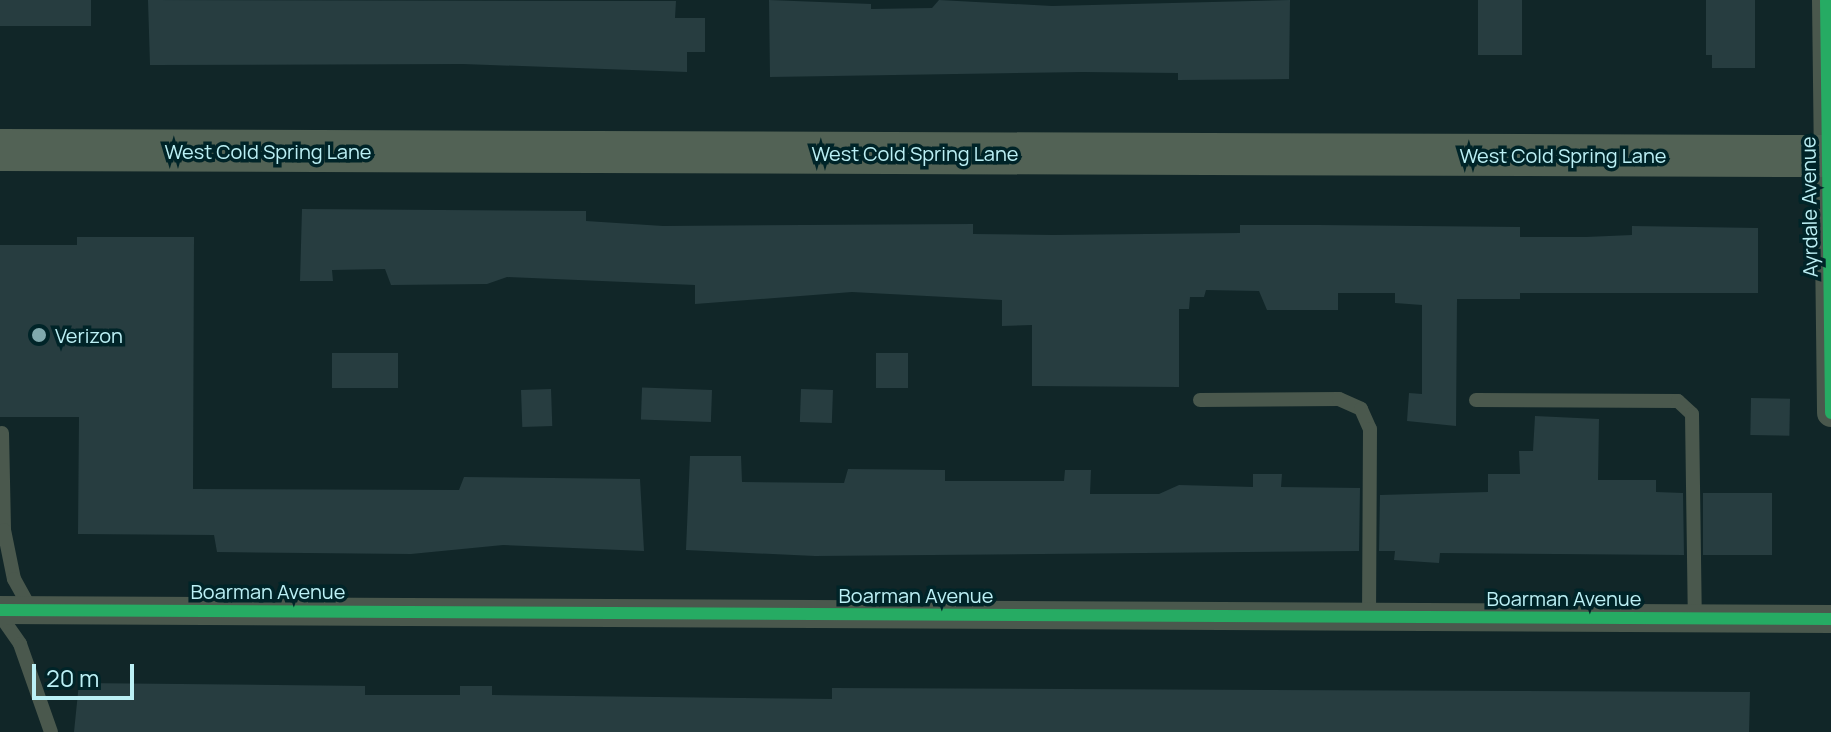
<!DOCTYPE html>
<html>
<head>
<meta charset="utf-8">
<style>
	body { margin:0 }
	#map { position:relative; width:1831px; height:732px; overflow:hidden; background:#112628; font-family:Manrope,sans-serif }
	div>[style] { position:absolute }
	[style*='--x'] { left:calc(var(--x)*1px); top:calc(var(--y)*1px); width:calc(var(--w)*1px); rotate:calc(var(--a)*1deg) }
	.building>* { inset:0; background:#273d40; transform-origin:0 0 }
	.lane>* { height:14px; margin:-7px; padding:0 7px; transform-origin:7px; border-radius:7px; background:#4a584d }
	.street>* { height:28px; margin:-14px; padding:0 14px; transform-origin:14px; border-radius:14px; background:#4a584d }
	.secondary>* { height:42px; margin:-21px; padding:0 21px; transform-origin:21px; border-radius:21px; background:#526255 }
	.cycleway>* { height:12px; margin:-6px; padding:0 6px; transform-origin:6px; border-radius:6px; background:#26ab63 }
	.dots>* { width:22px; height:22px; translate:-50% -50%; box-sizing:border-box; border:4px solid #002428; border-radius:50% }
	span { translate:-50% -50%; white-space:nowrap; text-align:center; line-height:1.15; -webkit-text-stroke:7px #002428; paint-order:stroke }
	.street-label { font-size:20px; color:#bcf0f5 }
	.poi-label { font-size:20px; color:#bcf0f5 }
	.left { translate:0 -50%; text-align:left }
	.scale { position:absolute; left:32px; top:664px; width:102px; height:36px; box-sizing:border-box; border:4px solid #bcf0f5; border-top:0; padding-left:10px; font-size:24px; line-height:28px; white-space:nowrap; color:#bcf0f5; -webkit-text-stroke:6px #002428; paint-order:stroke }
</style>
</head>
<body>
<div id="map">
	<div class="building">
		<div style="left:0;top:0;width:91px;height:26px"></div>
		<div style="clip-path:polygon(148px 0,676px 1px,675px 18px,705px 18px,705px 52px,687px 52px,687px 72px,463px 64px,150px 65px)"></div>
		<div style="clip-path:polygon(769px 0,871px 4px,871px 9px,932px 8px,939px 0,1052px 6px,1290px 0,1289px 79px,1178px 80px,1178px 73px,1083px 72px,770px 77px)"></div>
		<div style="left:1478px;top:0;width:44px;height:55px"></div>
		<div style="clip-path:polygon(1706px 0,1755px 0,1755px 68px,1712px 68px,1712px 55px,1706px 55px)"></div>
		<div style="clip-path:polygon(302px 209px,586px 211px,586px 221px,663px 226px,973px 224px,973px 234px,1053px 235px,1240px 233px,1240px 225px,1318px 225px,1520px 227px,1520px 237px,1586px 237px,1632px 235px,1632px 226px,1758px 228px,1758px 293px,1520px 293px,1520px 299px,1457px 299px,1456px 426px,1407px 421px,1409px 393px,1422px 394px,1422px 305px,1395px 303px,1395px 293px,1338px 293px,1338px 310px,1267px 310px,1259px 291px,1206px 290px,1204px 297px,1190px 297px,1189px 309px,1179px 309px,1179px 387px,1032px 386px,1032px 325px,1002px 326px,1002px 300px,852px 292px,695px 304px,695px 285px,507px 277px,487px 284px,391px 285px,385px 269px,332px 270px,333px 281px,300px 281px)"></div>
		<div style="clip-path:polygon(77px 237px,194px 237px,193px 489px,459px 490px,464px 477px,640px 479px,644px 551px,503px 545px,411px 554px,217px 552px,214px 535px,78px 534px,79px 417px,0 417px,0 245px,77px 245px)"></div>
		<div style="left:398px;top:353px;width:35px;height:66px;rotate:90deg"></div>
		<div style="left:876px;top:353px;width:32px;height:35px"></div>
		<div style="left:551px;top:389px;width:37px;height:30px;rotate:88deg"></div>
		<div style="left:801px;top:389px;width:32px;height:33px;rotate:2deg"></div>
		<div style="left:712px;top:390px;width:32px;height:70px;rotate:92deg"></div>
		<div style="left:1751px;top:398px;width:39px;height:37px;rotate:1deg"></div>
		<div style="clip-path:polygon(1535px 416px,1599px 419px,1598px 480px,1656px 480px,1656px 492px,1683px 493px,1684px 555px,1440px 553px,1439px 563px,1394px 560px,1395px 551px,1379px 551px,1380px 495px,1488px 492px,1488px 474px,1520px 474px,1519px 451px,1533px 451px)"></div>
		<div style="clip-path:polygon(690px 456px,741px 456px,742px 482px,844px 483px,848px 469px,945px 470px,945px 481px,1064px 481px,1065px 470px,1091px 470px,1090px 494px,1159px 494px,1179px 485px,1253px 487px,1253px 474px,1282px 474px,1281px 487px,1360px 488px,1359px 551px,815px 556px,686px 550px)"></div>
		<div style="left:1703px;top:493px;width:69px;height:62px"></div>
		<div style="clip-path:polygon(79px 683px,365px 686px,365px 695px,460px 695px,460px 686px,492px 686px,492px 695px,832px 699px,832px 688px,1750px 692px,1749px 732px,74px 732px)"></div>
	</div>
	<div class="lane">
		<div style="--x:1200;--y:400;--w:139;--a:-0.4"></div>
		<div style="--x:1339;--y:399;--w:24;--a:24"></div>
		<div style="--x:1361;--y:409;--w:22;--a:66"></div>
		<div style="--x:1370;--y:429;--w:188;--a:90.3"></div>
		<div style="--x:1476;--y:400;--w:202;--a:0.3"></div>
		<div style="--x:1678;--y:401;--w:19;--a:43"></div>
		<div style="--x:1692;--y:414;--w:205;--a:89.2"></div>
		<div style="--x:2;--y:433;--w:97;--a:88.8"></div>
		<div style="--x:4;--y:530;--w:50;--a:78.5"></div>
		<div style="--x:14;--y:579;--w:35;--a:61"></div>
		<div style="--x:0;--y:615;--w:35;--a:55"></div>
		<div style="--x:20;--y:644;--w:93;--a:70.6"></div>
	</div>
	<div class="street">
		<div style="--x:1826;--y:0;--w:413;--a:89.3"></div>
		<div style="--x:0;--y:610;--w:1831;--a:0.28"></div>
	</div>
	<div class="secondary">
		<div style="--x:0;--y:150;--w:1831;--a:0.19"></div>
	</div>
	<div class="cycleway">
		<div style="--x:1826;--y:0;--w:413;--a:89.3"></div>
		<div style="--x:0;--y:610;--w:1831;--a:0.28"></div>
	</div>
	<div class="dots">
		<div style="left:39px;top:335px;background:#80a9ad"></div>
	</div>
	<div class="street-label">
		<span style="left:268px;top:151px">West Cold Spring Lane</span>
		<span style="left:915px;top:153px">West Cold Spring Lane</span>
		<span style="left:1563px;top:155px">West Cold Spring Lane</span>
		<span style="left:1809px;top:207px;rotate:-91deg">Ayrdale Avenue</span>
		<span style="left:268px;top:591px">Boarman Avenue</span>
		<span style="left:916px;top:595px">Boarman Avenue</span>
		<span style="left:1564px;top:598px">Boarman Avenue</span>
	</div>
	<div class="poi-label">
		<span class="left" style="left:55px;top:335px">Verizon</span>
	</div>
	<div class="scale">20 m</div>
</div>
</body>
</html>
